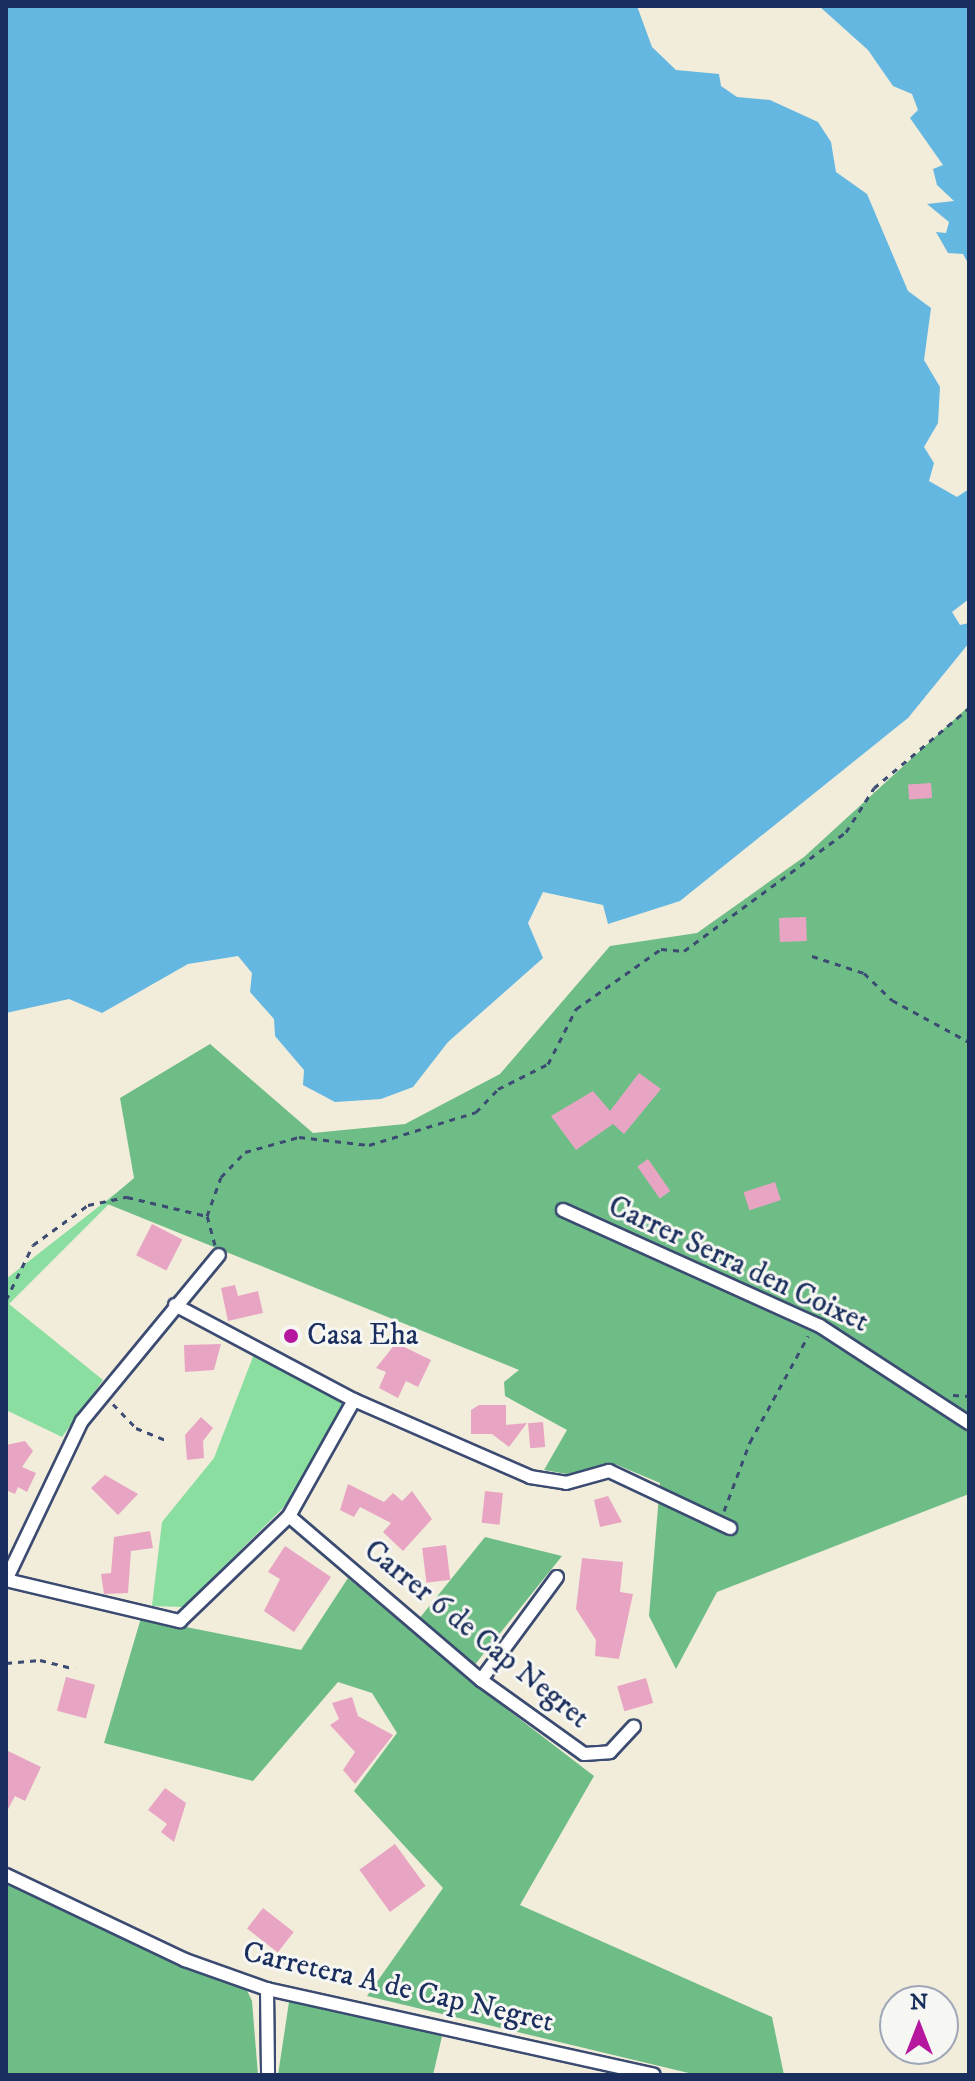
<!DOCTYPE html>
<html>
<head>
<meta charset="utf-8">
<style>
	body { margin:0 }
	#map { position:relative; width:975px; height:2081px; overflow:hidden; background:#f2ecdb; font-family:"IM FELL DW Pica",serif }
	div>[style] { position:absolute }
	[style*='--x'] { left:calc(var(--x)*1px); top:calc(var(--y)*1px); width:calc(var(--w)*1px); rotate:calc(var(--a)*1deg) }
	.green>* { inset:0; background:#8adea0 }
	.forest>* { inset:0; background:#6fbd86 }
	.water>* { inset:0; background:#64b7e0 }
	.building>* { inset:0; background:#e8a5c3; transform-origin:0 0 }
	.path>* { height:3px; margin-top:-1.5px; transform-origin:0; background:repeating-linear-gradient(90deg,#3b4b71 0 6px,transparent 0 12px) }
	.roads { filter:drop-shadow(2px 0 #3b4b71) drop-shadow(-2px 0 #3b4b71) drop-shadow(0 2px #3b4b71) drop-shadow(0 -2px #3b4b71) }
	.street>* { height:12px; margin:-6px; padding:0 6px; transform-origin:6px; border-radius:6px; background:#fff }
	.dots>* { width:22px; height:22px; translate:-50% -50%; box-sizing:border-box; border:4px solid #f6f6f2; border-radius:50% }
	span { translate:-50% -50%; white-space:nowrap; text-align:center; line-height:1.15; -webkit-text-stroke:6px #f6f6f2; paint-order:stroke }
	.street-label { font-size:30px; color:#1b2f5e }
	.poi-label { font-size:30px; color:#1b2f5e }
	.left { translate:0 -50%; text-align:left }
	.frame { position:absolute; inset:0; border:8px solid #1b2f5e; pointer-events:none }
	.north { position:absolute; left:879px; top:1985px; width:80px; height:80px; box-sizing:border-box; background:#f6f6f2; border:2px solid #9ea6b7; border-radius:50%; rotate:0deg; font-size:22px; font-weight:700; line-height:32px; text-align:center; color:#1b2f5e }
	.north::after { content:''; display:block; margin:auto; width:28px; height:36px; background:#b5179e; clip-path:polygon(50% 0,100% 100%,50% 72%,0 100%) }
</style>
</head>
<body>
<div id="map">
	<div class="green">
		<div style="clip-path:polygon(134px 1179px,9px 1304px,103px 1380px,62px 1437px,6px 1410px,6px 1279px)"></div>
		<div style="clip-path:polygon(254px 1354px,345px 1400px,287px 1504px,183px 1607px,152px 1606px,162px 1522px,214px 1458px)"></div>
	</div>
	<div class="forest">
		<div style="clip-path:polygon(969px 706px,969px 1494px,717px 1592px,676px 1669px,649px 1616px,660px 1483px,615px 1464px,567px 1474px,544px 1470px,567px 1430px,505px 1396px,504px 1382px,519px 1370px,105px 1203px,134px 1178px,120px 1098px,210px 1044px,313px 1133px,405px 1124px,500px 1074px,610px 946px,697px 933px,804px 857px)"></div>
		<div style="clip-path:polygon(485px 1537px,562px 1556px,465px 1677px,594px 1776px,520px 1905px,772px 2017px,784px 2075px,697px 2075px,367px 1996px,443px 1888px,354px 1791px,397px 1733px,372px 1693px,338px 1682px,253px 1781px,104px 1743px,141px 1618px,301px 1650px,348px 1578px,410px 1630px)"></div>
		<div style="clip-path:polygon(6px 1881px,244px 1984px,252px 2001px,258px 2075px,6px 2075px)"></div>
		<div style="clip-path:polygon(289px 2002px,443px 2032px,433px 2075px,278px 2075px)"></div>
	</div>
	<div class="water">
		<div style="clip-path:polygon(6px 6px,637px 6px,652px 47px,676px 70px,719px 74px,721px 86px,737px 97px,770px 100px,818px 122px,831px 142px,836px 172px,867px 194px,908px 291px,931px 308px,924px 360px,940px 387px,938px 423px,924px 447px,934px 463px,929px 481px,957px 497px,969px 489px,969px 599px,952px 612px,960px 625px,969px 623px,969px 643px,908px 718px,680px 901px,608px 924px,603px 905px,543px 892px,528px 923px,543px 958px,448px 1042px,413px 1087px,381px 1099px,335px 1102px,303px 1085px,304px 1070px,275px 1036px,274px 1019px,250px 992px,252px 973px,238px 956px,188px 964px,102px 1013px,69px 999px,6px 1013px)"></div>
		<div style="clip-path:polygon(819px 6px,969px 6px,969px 265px,963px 254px,948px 253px,936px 232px,946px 233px,949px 222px,927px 204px,954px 201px,937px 185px,933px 169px,943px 165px,910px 118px,918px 110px,912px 94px,893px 86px,868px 50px)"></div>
	</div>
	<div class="building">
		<div style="left:931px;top:783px;width:15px;height:23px;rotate:86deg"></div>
		<div style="left:806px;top:917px;width:24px;height:27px;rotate:88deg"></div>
		<div style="clip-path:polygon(639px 1073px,661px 1089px,624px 1134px,613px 1124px,576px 1150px,551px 1116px,593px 1091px,610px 1111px)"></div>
		<div style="left:648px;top:1159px;width:39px;height:13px;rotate:55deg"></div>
		<div style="left:775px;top:1182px;width:19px;height:33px;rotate:72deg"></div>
		<div style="left:152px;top:1224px;width:34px;height:35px;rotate:27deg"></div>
		<div style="clip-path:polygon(235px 1285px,238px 1296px,258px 1291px,263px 1313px,228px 1321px,221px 1288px)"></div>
		<div style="clip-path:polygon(396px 1343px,431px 1360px,418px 1387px,406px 1381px,398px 1398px,379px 1388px,386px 1372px,376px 1368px)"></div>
		<div style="clip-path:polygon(221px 1344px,214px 1370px,185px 1372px,184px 1345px)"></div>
		<div style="clip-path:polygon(479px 1405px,506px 1405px,506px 1425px,527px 1423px,509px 1447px,492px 1434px,471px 1434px,471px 1410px)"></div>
		<div style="clip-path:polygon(201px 1417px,213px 1428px,203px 1441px,204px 1458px,187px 1460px,185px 1435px)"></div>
		<div style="left:543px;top:1422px;width:25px;height:15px;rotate:85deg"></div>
		<div style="clip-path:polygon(25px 1441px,33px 1451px,22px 1467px,36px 1473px,27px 1492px,18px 1487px,15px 1494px,6px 1490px,6px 1445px)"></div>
		<div style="clip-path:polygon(105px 1475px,138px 1494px,118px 1515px,91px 1488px)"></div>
		<div style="clip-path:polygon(348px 1484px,384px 1502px,393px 1493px,402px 1501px,412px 1491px,432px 1519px,403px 1551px,383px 1532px,391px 1523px,360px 1507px,354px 1517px,340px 1510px)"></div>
		<div style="left:485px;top:1491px;width:18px;height:32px;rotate:6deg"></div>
		<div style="clip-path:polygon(608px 1496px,622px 1522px,600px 1527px,594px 1500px)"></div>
		<div style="clip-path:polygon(150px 1531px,153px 1548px,131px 1551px,128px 1593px,104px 1594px,101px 1574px,111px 1573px,114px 1537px)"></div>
		<div style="left:446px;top:1545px;width:35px;height:24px;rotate:83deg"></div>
		<div style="clip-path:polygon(285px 1546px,331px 1577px,294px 1632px,264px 1611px,280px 1579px,268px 1572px)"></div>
		<div style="clip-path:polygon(582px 1558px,623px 1562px,620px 1592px,633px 1594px,619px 1659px,595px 1656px,596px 1640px,576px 1609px)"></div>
		<div style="left:66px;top:1677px;width:30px;height:35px;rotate:15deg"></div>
		<div style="left:646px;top:1678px;width:26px;height:30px;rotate:74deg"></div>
		<div style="clip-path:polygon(352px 1697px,358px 1716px,393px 1735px,355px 1784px,343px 1770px,355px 1752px,330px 1725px,339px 1719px,332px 1703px)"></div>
		<div style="clip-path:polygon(6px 1750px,41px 1767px,25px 1801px,15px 1796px,6px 1813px)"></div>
		<div style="clip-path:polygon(165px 1788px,186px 1803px,174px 1842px,161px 1832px,167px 1824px,148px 1810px)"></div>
		<div style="left:395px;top:1844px;width:52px;height:44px;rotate:54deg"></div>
		<div style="left:263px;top:1908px;width:39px;height:26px;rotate:38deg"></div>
	</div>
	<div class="path">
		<div style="--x:812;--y:956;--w:55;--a:18.1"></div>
		<div style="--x:864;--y:973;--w:39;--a:44"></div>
		<div style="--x:892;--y:1000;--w:88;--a:28.6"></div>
		<div style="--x:215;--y:1245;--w:30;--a:-105"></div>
		<div style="--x:207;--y:1216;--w:41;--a:-70.3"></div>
		<div style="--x:221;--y:1177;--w:35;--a:-46"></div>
		<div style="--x:245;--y:1152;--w:56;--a:-15.5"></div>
		<div style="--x:299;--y:1137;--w:70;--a:6.5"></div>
		<div style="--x:369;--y:1145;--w:112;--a:-17.1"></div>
		<div style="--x:476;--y:1112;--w:32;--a:-46"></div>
		<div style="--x:498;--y:1089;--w:56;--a:-26.6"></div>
		<div style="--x:548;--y:1064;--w:62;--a:-63"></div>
		<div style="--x:576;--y:1009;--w:104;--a:-35.2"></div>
		<div style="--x:661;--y:949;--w:23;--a:5"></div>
		<div style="--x:684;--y:951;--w:201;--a:-36.3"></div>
		<div style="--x:846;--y:832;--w:52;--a:-57.5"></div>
		<div style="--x:874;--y:788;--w:124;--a:-40.1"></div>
		<div style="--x:6;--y:1300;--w:61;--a:-63.9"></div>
		<div style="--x:33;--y:1245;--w:68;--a:-36"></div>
		<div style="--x:88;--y:1205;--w:40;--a:-12"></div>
		<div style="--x:127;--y:1197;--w:82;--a:13.4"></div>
		<div style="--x:953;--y:1395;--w:16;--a:4"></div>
		<div style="--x:113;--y:1404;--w:33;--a:46"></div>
		<div style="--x:136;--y:1428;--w:35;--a:22"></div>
		<div style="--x:724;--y:1511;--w:74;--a:-69.4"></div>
		<div style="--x:750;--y:1442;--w:121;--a:-61.3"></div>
		<div style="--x:6;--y:1663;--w:34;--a:-5"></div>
		<div style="--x:40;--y:1660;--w:36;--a:14"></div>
	</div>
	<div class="roads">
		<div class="street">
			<div style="--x:563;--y:1210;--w:282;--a:24.3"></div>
			<div style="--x:820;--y:1326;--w:178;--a:33.1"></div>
			<div style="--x:175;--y:1305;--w:203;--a:28"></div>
			<div style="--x:354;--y:1400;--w:192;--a:23.6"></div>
			<div style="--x:530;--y:1477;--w:36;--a:9"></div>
			<div style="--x:566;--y:1483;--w:45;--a:-15.6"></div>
			<div style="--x:609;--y:1471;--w:134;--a:25.2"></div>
			<div style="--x:289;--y:1516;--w:253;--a:40.5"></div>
			<div style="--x:481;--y:1680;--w:127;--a:35.7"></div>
			<div style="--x:584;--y:1754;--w:26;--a:-4"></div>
			<div style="--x:610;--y:1752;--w:35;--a:-47"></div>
			<div style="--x:6;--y:1580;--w:179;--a:13.3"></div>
			<div style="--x:180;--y:1621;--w:151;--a:-43.9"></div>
			<div style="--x:289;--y:1516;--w:133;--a:-60.7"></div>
			<div style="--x:6;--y:1580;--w:176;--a:-64.5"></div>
			<div style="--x:82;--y:1421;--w:215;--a:-50.5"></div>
			<div style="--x:481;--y:1680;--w:128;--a:-53.6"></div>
			<div style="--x:6;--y:1875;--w:198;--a:25.4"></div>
			<div style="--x:185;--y:1960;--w:87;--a:19.5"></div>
			<div style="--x:267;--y:1989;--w:396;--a:12.5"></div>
			<div style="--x:267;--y:1989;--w:86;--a:89.3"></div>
		</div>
	</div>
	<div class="dots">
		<div style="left:291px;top:1336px;background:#b5179e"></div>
	</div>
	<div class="street-label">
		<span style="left:738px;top:1265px;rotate:25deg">Carrer Serra den Coixet</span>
		<span style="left:476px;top:1635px;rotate:39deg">Carrer 6 de Cap Negret</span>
		<span style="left:398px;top:1988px;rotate:13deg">Carretera A de Cap Negret</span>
	</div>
	<div class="poi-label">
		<span class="left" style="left:307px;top:1336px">Casa Eha</span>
	</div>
	<div class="frame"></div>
	<div class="north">N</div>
</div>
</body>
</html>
